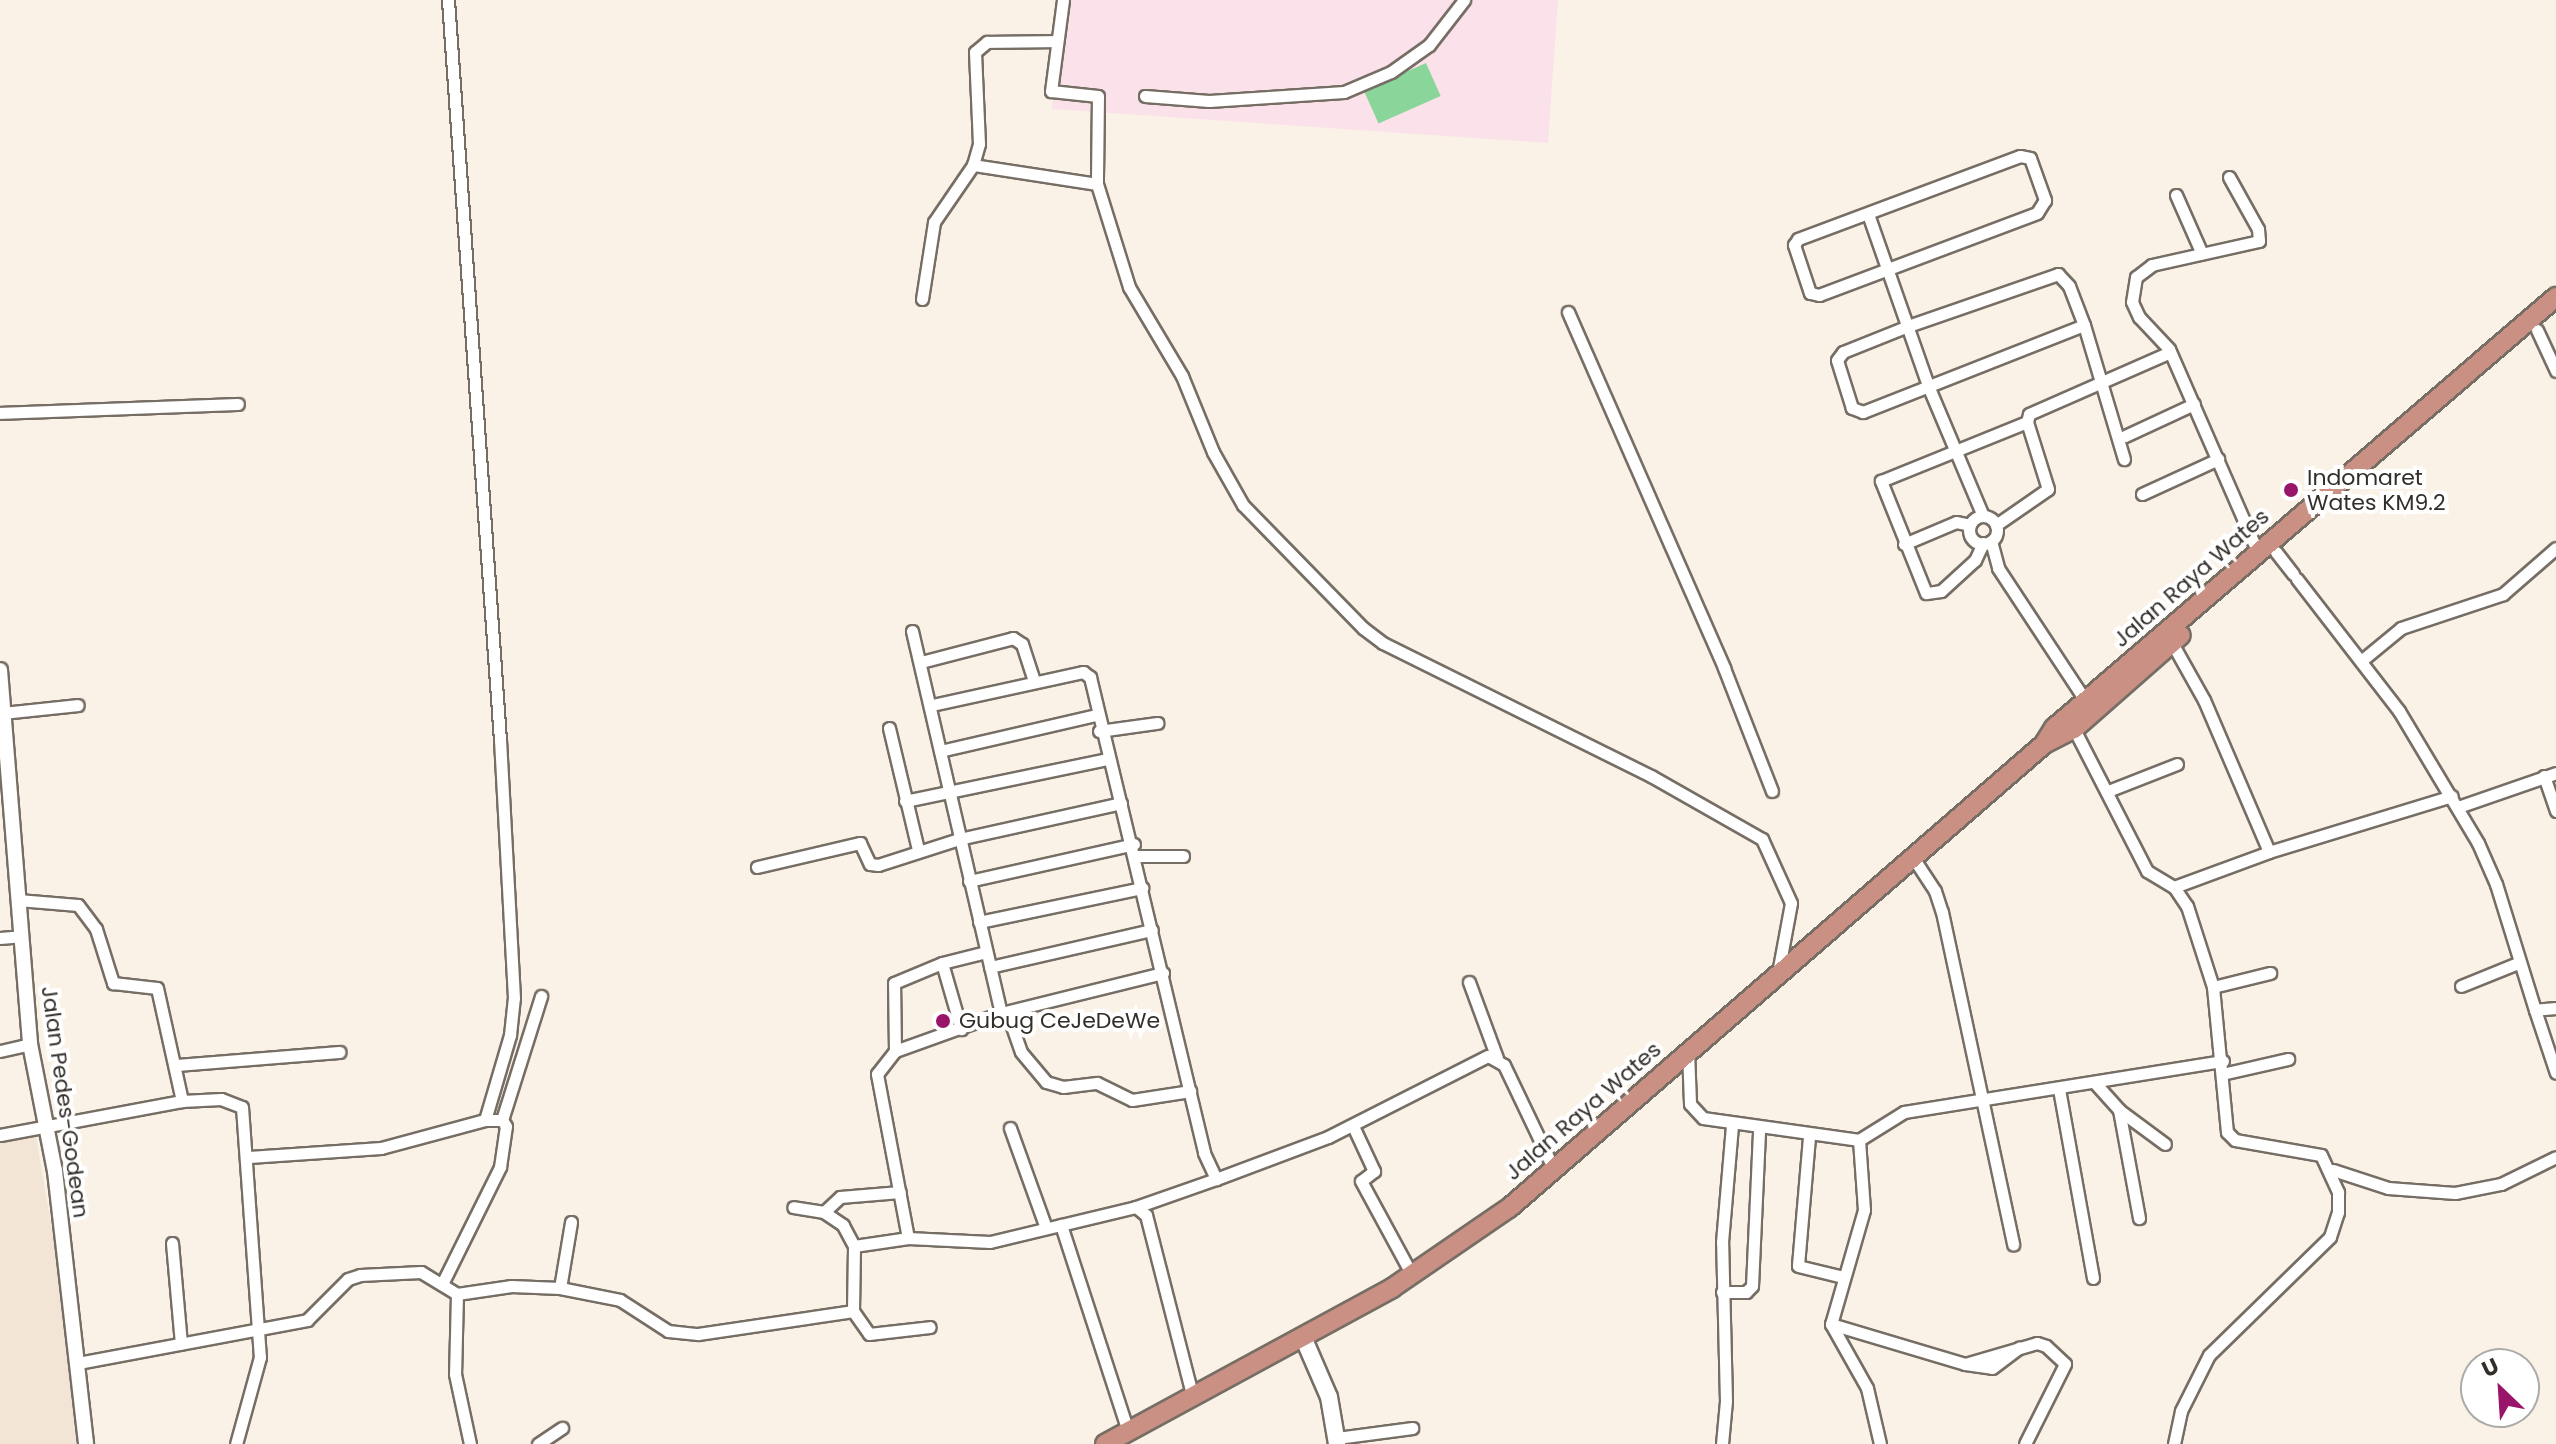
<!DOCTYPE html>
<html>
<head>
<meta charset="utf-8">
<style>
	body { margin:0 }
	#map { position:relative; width:2556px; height:1444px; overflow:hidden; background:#faf2e7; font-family:Poppins,sans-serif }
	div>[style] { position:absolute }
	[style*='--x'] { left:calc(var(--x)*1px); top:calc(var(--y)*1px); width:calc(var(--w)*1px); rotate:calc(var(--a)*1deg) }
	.built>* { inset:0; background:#f3e5d5 }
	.industrial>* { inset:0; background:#fbe1e9 }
	.green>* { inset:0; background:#8ad69a; transform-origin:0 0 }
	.roads { filter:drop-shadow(2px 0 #766e65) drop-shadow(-2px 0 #766e65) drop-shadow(0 2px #766e65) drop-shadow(0 -2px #766e65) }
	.minor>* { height:11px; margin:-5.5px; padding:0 5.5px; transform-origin:5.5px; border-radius:5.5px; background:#fff }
	.minor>.ring { margin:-5.5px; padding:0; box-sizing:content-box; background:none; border:11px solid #fff; border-radius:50% }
	.tertiary>* { height:14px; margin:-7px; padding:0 7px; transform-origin:7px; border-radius:7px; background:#fff }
	.secondary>* { height:16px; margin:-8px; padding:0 8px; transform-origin:8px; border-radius:8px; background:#fff }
	.trunk>* { height:18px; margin:-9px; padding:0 9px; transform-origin:9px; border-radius:9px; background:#ca9083 }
	.dots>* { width:22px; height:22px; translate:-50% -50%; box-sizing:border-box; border:4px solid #fff; border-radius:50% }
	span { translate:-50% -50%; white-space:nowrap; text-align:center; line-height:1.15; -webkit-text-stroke:8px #fff; paint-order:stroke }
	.poi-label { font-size:22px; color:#322e2a }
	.left { translate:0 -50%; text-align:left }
	.street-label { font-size:22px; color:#322e2a }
	.north { position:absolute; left:2460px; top:1348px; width:80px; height:80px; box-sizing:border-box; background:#fff; border:2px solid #adabaa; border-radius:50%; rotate:335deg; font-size:22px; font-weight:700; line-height:32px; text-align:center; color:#322e2a }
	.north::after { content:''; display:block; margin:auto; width:28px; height:36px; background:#99156a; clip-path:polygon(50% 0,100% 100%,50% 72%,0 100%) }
</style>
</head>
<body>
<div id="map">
	<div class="built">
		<div style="clip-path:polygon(34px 1125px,89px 1444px,0 1444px,0 1131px)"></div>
	</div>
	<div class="industrial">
		<div style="clip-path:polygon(1066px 0,1558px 0,1548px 143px,1052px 109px)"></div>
	</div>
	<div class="green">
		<div style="left:1426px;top:63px;width:36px;height:68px;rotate:66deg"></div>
	</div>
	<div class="roads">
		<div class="minor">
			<div style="--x:1063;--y:0;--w:92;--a:97.5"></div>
			<div style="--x:1051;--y:91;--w:47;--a:6.1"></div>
			<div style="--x:1098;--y:96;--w:88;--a:90.7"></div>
			<div style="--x:1145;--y:96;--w:64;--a:4.5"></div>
			<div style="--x:1209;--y:101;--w:135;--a:-3.8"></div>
			<div style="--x:1344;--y:92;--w:51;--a:-23.1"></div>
			<div style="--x:1391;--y:72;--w:47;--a:-35.4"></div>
			<div style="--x:1429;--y:45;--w:57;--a:-52.1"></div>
			<div style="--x:2020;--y:156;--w:10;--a:11"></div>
			<div style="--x:2030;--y:158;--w:45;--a:70.3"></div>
			<div style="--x:2045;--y:200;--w:15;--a:122"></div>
			<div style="--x:2037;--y:213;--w:233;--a:159.4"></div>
			<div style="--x:1819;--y:295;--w:9;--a:-167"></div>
			<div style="--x:1810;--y:293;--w:51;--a:-108.4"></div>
			<div style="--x:1794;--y:245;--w:7;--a:-56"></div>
			<div style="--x:1798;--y:239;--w:237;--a:-20.5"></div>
			<div style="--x:973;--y:165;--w:125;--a:8.7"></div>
			<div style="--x:1097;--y:184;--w:108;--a:72.7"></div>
			<div style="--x:1129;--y:287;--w:104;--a:59.2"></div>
			<div style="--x:1182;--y:376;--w:82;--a:67.8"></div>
			<div style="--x:1213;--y:452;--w:61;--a:60.5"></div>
			<div style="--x:1243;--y:505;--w:172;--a:45.7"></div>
			<div style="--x:1363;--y:628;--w:25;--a:37"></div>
			<div style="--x:1383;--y:643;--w:299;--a:26.4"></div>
			<div style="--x:1651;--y:776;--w:128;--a:29.6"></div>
			<div style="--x:1762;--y:839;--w:70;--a:65.6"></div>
			<div style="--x:1791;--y:903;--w:71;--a:100.5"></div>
			<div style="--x:2229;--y:177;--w:60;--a:60.9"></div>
			<div style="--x:2258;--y:229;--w:12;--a:85"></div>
			<div style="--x:2259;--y:241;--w:110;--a:167.4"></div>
			<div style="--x:2152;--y:265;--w:20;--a:143"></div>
			<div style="--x:2136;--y:277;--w:25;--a:99"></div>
			<div style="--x:2132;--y:302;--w:17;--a:65"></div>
			<div style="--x:2139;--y:317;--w:44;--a:46.8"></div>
			<div style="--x:2169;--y:349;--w:223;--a:66.4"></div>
			<div style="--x:2176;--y:195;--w:64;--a:66.2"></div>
			<div style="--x:1868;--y:214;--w:184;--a:70.7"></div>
			<div style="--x:1929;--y:388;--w:139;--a:67.1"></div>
			<div style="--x:922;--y:299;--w:78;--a:-81.1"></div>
			<div style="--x:934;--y:222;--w:69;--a:-55.6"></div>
			<div style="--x:973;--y:165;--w:22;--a:-74"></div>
			<div style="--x:979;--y:144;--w:92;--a:-92.5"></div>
			<div style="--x:975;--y:52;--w:16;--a:-40"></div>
			<div style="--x:987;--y:42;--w:70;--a:-0.8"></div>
			<div style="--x:1568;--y:312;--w:389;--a:66.3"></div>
			<div style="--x:1724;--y:668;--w:132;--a:68.7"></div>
			<div style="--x:2084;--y:325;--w:238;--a:158.5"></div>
			<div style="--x:1863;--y:412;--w:12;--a:-160"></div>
			<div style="--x:1852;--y:408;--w:50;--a:-107.4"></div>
			<div style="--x:1837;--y:360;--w:10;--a:-53"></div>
			<div style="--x:1843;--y:352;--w:70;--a:-21.8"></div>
			<div style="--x:1908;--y:326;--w:159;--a:-19.1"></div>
			<div style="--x:2058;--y:274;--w:16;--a:47"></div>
			<div style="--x:2069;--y:286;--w:42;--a:69"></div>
			<div style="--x:2084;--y:325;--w:140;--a:73.4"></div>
			<div style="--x:2537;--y:330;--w:45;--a:65.1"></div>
			<div style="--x:0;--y:413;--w:238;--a:-2.2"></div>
			<div style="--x:2125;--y:436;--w:76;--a:-24.9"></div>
			<div style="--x:2142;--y:494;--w:84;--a:-24.7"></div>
			<div class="ring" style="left:1969px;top:516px;width:17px;height:17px"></div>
			<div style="--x:1996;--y:525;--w:63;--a:-34.7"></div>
			<div style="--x:2048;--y:489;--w:70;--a:-107.4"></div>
			<div style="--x:2027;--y:422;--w:8;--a:-76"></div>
			<div style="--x:2029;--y:414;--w:154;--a:-23.7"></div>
			<div style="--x:1991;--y:541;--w:28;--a:75"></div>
			<div style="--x:1998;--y:568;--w:158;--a:56.6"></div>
			<div style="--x:1983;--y:543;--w:19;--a:115"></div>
			<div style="--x:1975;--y:560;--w:46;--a:137.6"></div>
			<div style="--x:1941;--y:591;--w:15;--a:172"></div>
			<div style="--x:1926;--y:593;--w:121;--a:-111.9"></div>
			<div style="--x:1881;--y:481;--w:157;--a:-22"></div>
			<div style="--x:1904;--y:544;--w:56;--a:-22.9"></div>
			<div style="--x:1956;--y:522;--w:14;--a:12"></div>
			<div style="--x:2276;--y:552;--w:28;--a:52"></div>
			<div style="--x:2297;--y:579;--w:167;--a:52.3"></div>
			<div style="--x:2399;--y:711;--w:154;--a:59.1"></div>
			<div style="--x:2478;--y:843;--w:45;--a:66.3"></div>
			<div style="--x:2496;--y:884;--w:132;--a:72.8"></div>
			<div style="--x:912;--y:631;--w:392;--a:76.9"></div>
			<div style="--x:2172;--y:643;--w:65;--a:60.7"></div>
			<div style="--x:2204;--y:700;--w:165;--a:66.8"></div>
			<div style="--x:2361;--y:661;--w:52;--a:-39.5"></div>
			<div style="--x:2401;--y:628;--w:108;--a:-18.4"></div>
			<div style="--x:2503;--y:594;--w:70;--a:-41"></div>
			<div style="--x:921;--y:662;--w:95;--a:-14.6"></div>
			<div style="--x:1013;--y:638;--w:11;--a:34"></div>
			<div style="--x:1022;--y:644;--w:40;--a:72"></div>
			<div style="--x:932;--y:705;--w:155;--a:-12.3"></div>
			<div style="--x:1083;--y:672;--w:9;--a:36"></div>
			<div style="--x:1090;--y:677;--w:489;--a:76.5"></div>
			<div style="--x:1204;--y:1153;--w:29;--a:65"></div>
			<div style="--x:1216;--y:1179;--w:120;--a:-20.6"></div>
			<div style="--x:1328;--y:1137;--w:179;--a:-26.9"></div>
			<div style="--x:1488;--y:1056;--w:18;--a:29"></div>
			<div style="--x:1504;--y:1065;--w:116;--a:64.5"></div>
			<div style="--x:3;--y:713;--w:75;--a:-6.1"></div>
			<div style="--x:889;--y:728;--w:125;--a:76.6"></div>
			<div style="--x:2074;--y:729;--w:160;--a:62.8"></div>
			<div style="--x:2147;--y:871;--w:31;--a:31"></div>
			<div style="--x:2174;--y:887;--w:23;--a:56"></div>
			<div style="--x:2187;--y:906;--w:85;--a:72.2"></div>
			<div style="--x:2213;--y:987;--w:146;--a:84.5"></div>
			<div style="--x:2227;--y:1132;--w:11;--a:45"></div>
			<div style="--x:2235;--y:1140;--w:87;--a:9.9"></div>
			<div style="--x:2321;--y:1155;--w:41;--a:65.3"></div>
			<div style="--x:2338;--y:1192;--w:20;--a:90"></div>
			<div style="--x:2338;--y:1212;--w:26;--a:108"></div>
			<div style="--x:2330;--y:1237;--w:169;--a:135.7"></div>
			<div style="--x:2209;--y:1355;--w:63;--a:116.6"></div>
			<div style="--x:2181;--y:1411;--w:34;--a:102"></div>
			<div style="--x:1099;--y:731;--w:59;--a:-7.9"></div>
			<div style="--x:940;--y:751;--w:160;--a:-13"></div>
			<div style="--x:2544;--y:776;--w:37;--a:71"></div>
			<div style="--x:2108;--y:791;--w:74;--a:-21.4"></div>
			<div style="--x:905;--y:801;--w:206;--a:-11.7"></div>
			<div style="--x:2458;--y:807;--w:104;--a:-19.1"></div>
			<div style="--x:1136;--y:856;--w:47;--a:0"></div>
			<div style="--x:1912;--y:856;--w:42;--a:56.7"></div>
			<div style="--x:1935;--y:891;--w:22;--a:72"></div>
			<div style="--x:1942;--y:912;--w:340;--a:77.9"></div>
			<div style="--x:757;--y:867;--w:106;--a:-13.1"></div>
			<div style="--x:860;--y:843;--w:23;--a:65"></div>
			<div style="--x:870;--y:864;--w:8;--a:7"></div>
			<div style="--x:878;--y:865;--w:85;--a:-17.8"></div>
			<div style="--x:959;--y:839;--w:166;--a:-12.5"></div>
			<div style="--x:969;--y:881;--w:169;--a:-12.6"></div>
			<div style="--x:2174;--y:887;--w:101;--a:-20.2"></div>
			<div style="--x:2269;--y:852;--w:191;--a:-17"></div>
			<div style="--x:18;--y:900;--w:60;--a:4.8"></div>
			<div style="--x:78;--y:905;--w:30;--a:53"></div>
			<div style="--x:96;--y:929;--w:57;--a:72.5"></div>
			<div style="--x:113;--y:983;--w:44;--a:6.5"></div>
			<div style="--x:157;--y:988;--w:116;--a:77.5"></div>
			<div style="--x:979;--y:922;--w:167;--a:-11.8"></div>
			<div style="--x:0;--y:938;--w:21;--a:-5"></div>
			<div style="--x:942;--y:963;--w:45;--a:-14"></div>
			<div style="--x:990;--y:967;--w:166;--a:-12.9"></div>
			<div style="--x:1469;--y:982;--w:81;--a:69.8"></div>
			<div style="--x:2461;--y:986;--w:61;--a:-22"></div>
			<div style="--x:2213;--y:987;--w:59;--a:-13.8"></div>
			<div style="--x:2556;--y:1008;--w:21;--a:175"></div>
			<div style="--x:2535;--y:1010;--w:66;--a:71.6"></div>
			<div style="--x:1007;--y:1012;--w:42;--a:70.7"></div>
			<div style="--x:1021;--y:1052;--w:39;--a:50"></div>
			<div style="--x:1046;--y:1082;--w:18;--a:16"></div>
			<div style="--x:1063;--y:1087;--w:34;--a:-7"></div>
			<div style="--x:1097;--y:1083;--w:39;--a:26"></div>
			<div style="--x:1132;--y:1100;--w:59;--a:-8.8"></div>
			<div style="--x:0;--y:1051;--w:31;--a:-13"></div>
			<div style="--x:895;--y:1051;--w:113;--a:-19.7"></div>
			<div style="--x:1001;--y:1013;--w:167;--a:-13.9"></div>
			<div style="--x:1688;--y:1051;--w:53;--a:87.8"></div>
			<div style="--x:1690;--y:1104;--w:19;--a:47"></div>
			<div style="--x:1703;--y:1118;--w:158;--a:8"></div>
			<div style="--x:1859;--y:1140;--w:53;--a:-31.9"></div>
			<div style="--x:1904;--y:1112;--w:323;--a:-9.1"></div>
			<div style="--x:176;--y:1065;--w:164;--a:-4.6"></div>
			<div style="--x:2222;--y:1074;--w:68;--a:-12.8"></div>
			<div style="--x:2095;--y:1083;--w:36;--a:48"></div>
			<div style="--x:2119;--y:1110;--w:110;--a:79.5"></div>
			<div style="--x:2059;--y:1089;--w:192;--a:79.8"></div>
			<div style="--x:2119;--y:1110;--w:57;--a:36.5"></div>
			<div style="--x:502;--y:1120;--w:130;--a:-72.5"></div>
			<div style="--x:1353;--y:1126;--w:50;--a:65"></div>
			<div style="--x:1374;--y:1171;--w:16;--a:142"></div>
			<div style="--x:1361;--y:1181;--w:107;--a:61.5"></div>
			<div style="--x:1010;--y:1128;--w:106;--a:70.2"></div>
			<div style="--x:0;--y:1135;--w:185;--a:-10.6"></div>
			<div style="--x:182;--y:1101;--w:39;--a:-3"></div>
			<div style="--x:221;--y:1099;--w:22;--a:21"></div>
			<div style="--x:242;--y:1107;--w:251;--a:85.9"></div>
			<div style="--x:260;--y:1357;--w:90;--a:105.4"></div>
			<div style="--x:1809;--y:1137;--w:129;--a:94.9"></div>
			<div style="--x:1798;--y:1266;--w:46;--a:13.7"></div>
			<div style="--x:1859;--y:1140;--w:70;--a:85.9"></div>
			<div style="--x:1864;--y:1210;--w:119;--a:106.1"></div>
			<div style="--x:1831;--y:1324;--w:73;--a:60.6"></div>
			<div style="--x:1867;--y:1388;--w:57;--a:76.9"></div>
			<div style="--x:249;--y:1157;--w:132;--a:-3.9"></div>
			<div style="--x:381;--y:1148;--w:108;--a:-15.1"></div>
			<div style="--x:485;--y:1120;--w:89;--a:-73.6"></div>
			<div style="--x:510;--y:1035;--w:37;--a:-84"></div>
			<div style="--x:514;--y:998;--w:258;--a:-93.1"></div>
			<div style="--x:500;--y:740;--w:742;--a:-94.02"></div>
			<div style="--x:2333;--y:1170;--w:58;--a:18.1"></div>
			<div style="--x:2388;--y:1188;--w:67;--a:4.3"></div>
			<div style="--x:2455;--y:1193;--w:47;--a:-11.1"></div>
			<div style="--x:2501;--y:1184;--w:61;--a:-26.1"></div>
			<div style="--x:1136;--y:1207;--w:85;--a:-19.3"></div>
			<div style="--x:824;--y:1212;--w:22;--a:-43"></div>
			<div style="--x:840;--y:1197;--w:60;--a:-4.8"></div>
			<div style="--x:1061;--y:1225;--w:217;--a:72"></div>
			<div style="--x:908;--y:1238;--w:167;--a:-100.7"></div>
			<div style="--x:877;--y:1074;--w:29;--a:-52"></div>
			<div style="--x:895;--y:1051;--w:68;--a:-90.8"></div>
			<div style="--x:894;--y:983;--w:52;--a:-22.6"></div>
			<div style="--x:942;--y:963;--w:69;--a:73.9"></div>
			<div style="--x:172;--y:1243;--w:101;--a:84.9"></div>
			<div style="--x:854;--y:1246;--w:55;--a:-8.4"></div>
			<div style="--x:908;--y:1238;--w:82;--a:2.8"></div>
			<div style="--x:990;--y:1242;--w:150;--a:-13.5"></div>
			<div style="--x:1136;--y:1207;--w:13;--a:39"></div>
			<div style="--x:1146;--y:1215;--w:189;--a:75.6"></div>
			<div style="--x:442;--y:1284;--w:131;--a:-63.6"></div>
			<div style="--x:500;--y:1167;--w:41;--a:-81.7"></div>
			<div style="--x:506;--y:1126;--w:7;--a:-124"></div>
			<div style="--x:502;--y:1120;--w:17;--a:180"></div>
			<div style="--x:560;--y:1288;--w:67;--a:-80.5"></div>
			<div style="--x:1722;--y:1292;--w:24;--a:0"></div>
			<div style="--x:1746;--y:1292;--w:8;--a:-45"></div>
			<div style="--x:1752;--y:1286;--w:157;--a:-87.4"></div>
			<div style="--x:457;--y:1294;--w:80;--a:91.4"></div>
			<div style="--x:455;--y:1374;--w:72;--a:77.9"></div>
			<div style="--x:853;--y:1311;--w:28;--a:55"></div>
			<div style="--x:869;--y:1334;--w:61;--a:-6.5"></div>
			<div style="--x:1831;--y:1324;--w:140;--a:16.6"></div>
			<div style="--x:1965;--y:1364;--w:75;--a:-16.3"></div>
			<div style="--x:2037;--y:1343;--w:9;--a:18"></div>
			<div style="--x:2046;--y:1346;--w:26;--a:43"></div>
			<div style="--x:2065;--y:1364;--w:89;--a:116.6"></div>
			<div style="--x:78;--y:1363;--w:233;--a:-10.6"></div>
			<div style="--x:307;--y:1320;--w:58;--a:-45"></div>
			<div style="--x:348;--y:1279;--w:13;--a:-18"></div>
			<div style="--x:360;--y:1275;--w:61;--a:-2.8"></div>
			<div style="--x:421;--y:1272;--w:42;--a:31.4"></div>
			<div style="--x:457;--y:1294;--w:55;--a:-8.4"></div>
			<div style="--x:511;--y:1286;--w:49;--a:2.3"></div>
			<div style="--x:560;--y:1288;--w:61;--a:11.3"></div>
			<div style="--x:620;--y:1300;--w:57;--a:32.9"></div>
			<div style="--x:668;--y:1331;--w:30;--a:6"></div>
			<div style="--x:698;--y:1334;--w:157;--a:-8.4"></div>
			<div style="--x:853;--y:1311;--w:65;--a:-89.1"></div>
			<div style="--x:854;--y:1246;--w:24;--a:-118"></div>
			<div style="--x:843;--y:1225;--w:23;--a:-146"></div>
			<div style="--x:824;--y:1212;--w:31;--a:-171"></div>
			<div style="--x:1965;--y:1364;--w:27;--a:8"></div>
			<div style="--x:1992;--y:1368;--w:34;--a:-37"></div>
			<div style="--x:1337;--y:1438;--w:76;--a:-7.6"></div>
			<div style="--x:538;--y:1444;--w:29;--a:-34"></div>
			<div style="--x:1722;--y:1444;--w:43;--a:-84.7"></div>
			<div style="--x:1726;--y:1401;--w:159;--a:-91.4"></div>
			<div style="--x:1722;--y:1242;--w:117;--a:-85.1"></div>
		</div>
		<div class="tertiary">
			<div style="--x:0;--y:670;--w:375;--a:85.4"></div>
			<div style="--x:30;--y:1044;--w:129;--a:78.9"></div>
			<div style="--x:55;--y:1171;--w:275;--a:83.5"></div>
		</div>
		<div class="secondary">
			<div style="--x:1303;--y:1337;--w:65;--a:66.6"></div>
			<div style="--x:1329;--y:1397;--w:48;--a:80.3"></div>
		</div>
		<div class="trunk">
			<div style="--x:2044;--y:744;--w:34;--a:-27"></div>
			<div style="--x:2074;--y:729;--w:142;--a:-41.3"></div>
			<div style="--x:1105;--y:1444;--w:327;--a:-28.5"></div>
			<div style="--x:1392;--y:1288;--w:142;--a:-34.4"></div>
			<div style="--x:1509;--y:1208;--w:708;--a:-40.93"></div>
			<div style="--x:2044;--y:744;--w:19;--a:-58"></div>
			<div style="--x:2054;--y:728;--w:662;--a:-40.65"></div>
		</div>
	</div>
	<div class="dots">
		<div style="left:2291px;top:490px;background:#99156a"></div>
		<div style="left:943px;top:1021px;background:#99156a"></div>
	</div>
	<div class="poi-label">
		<span class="left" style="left:2307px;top:490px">Indomaret<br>Wates KM9.2</span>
		<span class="left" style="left:959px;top:1021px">Gubug CeJeDeWe</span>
	</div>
	<div class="street-label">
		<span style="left:2191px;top:578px;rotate:-41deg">Jalan Raya Wates</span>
		<span style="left:65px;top:1102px;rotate:82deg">Jalan Pedes-Godean</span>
		<span style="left:1583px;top:1111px;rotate:-41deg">Jalan Raya Wates</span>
	</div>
	<div class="north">U</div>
</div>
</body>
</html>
